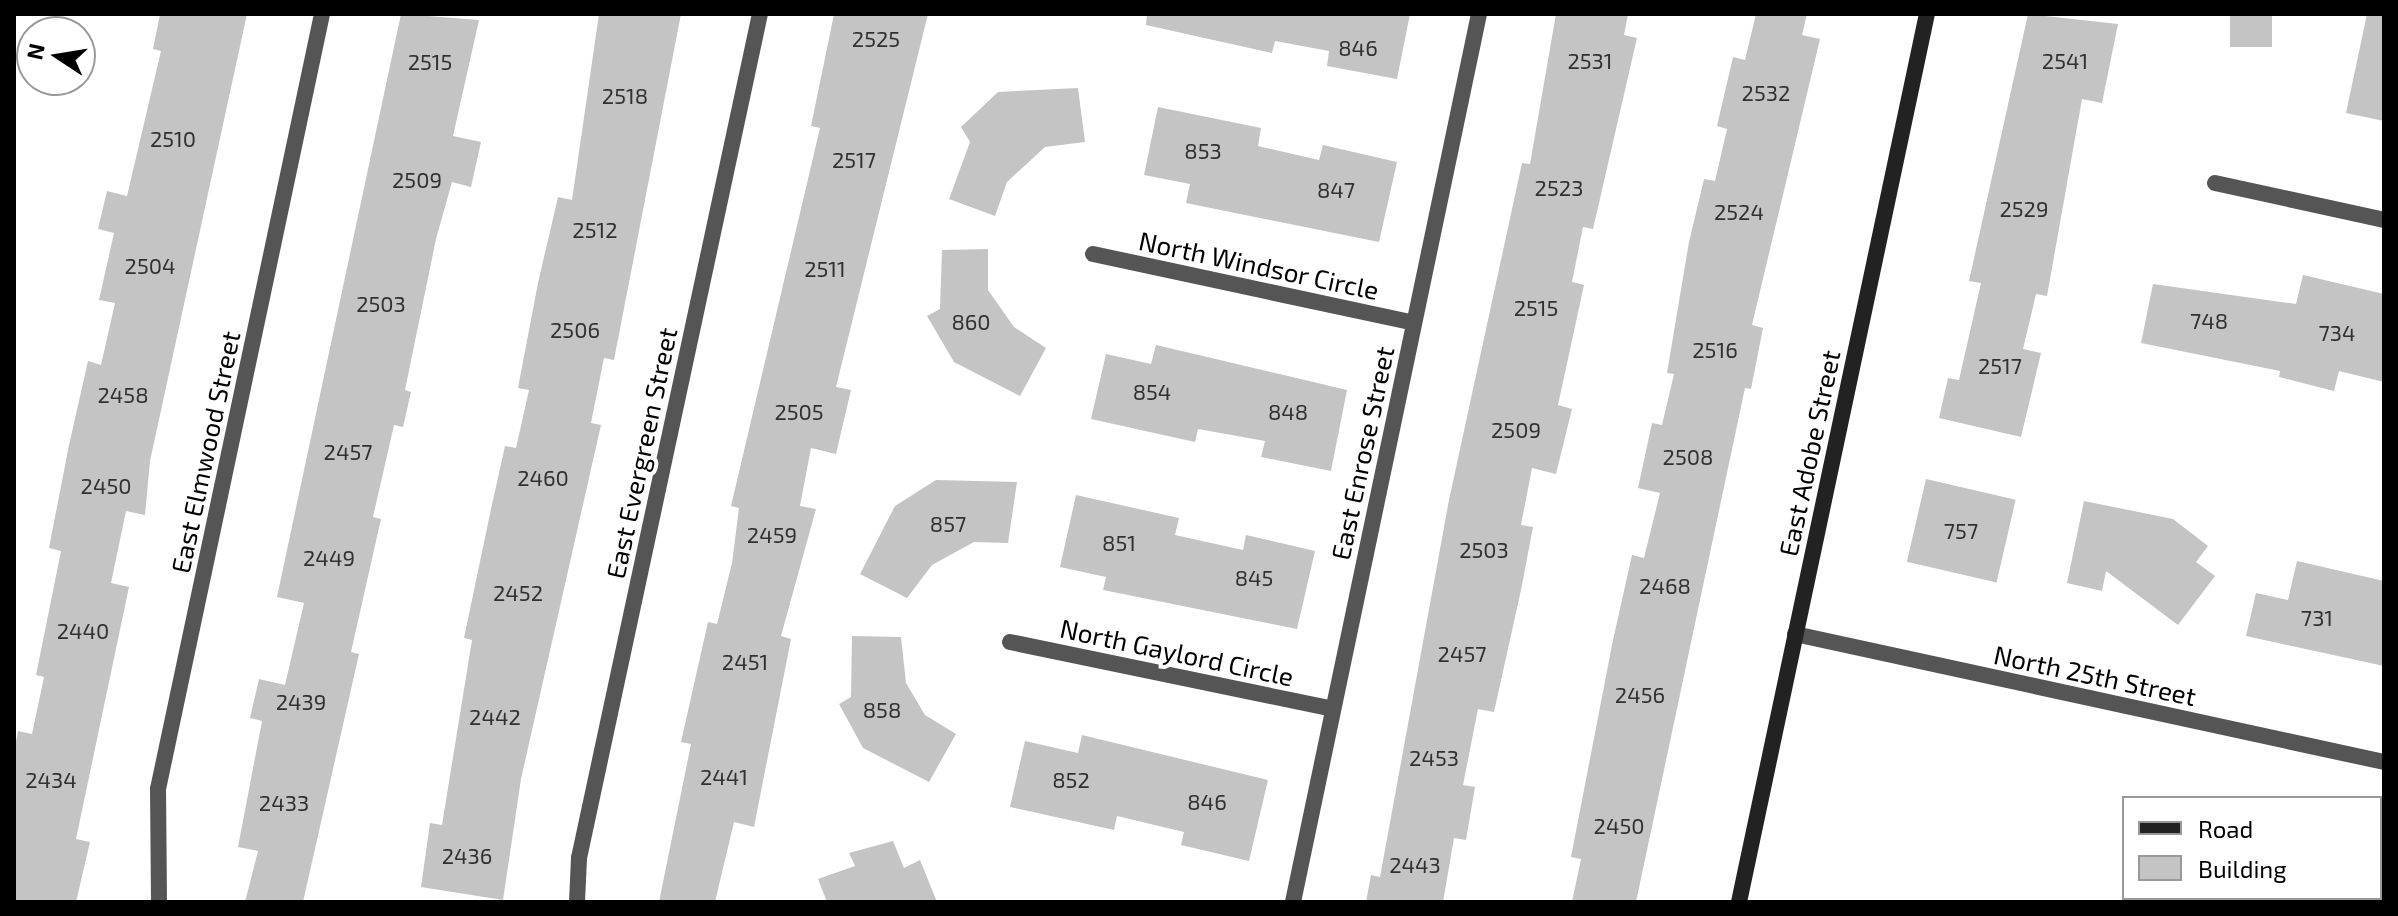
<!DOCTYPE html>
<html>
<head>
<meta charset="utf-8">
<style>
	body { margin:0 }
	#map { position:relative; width:2398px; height:916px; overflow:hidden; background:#fff; font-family:"Exo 2",sans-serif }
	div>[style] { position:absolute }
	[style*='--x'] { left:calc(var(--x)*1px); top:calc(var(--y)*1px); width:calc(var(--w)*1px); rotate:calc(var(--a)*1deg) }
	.building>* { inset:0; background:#c4c4c4; transform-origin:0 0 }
	.street>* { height:16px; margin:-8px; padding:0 8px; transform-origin:8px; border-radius:8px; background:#555 }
	.secondary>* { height:16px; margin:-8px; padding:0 8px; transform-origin:8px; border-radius:8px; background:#222 }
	span { translate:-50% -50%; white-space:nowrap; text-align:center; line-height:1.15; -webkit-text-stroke:8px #fff; paint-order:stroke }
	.number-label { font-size:22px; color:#313131 }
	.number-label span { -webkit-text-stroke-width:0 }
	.street-label { font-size:26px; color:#000 }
	.frame { position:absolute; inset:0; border:16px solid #000; pointer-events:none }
	.legend { position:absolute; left:2122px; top:796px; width:260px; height:104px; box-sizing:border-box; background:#fff; border:2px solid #999; margin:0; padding:10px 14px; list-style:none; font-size:24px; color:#000 }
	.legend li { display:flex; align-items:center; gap:16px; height:40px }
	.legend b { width:40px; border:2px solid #999 }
	.north { position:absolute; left:16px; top:16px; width:80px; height:80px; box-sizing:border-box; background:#fff; border:2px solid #999; border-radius:50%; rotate:282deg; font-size:22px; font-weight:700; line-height:32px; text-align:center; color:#000 }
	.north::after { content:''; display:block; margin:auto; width:28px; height:36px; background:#000; clip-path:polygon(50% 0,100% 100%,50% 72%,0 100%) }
</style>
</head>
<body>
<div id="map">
	<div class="building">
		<div style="clip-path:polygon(160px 14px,247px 14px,150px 461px,145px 515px,126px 511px,111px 583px,129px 587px,76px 839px,90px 842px,76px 902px,14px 902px,14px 753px,18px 731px,32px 734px,44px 677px,36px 675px,61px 551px,49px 548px,69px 445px,88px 361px,101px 365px,115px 303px,99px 300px,114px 233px,98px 229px,107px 191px,127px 196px,161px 51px,153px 49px)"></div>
		<div style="clip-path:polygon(401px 14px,479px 20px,453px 136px,481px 142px,471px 187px,452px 182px,436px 239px,405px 390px,411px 392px,403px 427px,394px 425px,373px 517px,381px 519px,351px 652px,359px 654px,303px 902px,245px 902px,258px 851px,238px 847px,262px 721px,250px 718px,259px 679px,285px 685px,304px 603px,277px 597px)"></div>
		<div style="clip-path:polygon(599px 14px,681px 14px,614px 360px,604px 358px,591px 423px,601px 425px,521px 779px,503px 900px,421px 887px,430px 823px,442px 825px,472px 640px,464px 638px,491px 509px,505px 446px,516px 448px,529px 390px,518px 388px,538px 283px,558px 197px,572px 200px)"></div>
		<div style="clip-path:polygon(834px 14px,928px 14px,836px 387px,851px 390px,836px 454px,811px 448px,800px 506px,816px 509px,781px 636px,791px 639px,754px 827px,734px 822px,715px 902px,659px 902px,691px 744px,681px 742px,708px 622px,717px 624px,732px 563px,739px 508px,731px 506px,820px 128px,811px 126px)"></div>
		<div style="clip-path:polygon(1147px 14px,1410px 14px,1397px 79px,1327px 66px,1329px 51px,1275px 41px,1272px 53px,1146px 25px)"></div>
		<div style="clip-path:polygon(1556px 14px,1628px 14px,1624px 35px,1637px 38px,1593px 229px,1583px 227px,1572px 282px,1584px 285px,1558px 405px,1572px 409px,1556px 474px,1532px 468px,1521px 525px,1533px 527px,1521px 590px,1494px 712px,1478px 709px,1463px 785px,1475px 787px,1466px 840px,1454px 838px,1443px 902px,1366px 902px,1371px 875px,1380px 877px,1449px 500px,1522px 163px,1530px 164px)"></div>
		<div style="clip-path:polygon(1756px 14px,1807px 14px,1802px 35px,1820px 39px,1752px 325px,1763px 328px,1751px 389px,1745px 388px,1636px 902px,1572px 902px,1581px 859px,1571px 857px,1613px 640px,1632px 555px,1644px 558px,1660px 493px,1638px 488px,1652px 423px,1662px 425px,1674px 374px,1667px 373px,1689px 242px,1704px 179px,1715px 181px,1727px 129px,1717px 126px,1733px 57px,1745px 60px)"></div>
		<div style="clip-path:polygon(2028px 14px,2118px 24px,2102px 103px,2082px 99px,2047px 296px,2036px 294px,2023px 349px,2041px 353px,2021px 437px,1939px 418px,1948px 378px,1959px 380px,1981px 283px,1969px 281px)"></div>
		<div style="left:2230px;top:14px;width:42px;height:33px"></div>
		<div style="clip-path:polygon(2367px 14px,2384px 14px,2384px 121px,2346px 113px)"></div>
		<div style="clip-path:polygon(1078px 88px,1085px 142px,1045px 147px,1007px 182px,995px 216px,949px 199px,970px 142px,961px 127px,998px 92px)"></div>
		<div style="clip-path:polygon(1158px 107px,1261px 128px,1258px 146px,1319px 160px,1323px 145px,1397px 162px,1379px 242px,1186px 203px,1190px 184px,1144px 175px)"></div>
		<div style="clip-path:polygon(988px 249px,988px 290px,1014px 327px,1046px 348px,1020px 396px,954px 362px,927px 316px,940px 309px,942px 250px)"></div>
		<div style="clip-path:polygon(2303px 275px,2384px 294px,2384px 382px,2339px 371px,2334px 391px,2279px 377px,2280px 371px,2141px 343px,2153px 284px,2296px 304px)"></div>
		<div style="clip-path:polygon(1156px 345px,1347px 390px,1331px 471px,1261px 457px,1265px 441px,1198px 429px,1195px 442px,1091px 419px,1106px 354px,1151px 364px)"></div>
		<div style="left:1926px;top:479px;width:92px;height:85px;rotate:13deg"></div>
		<div style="clip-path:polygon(936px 480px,1017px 482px,1008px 543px,974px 542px,932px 565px,907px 598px,860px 574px,895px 506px)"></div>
		<div style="clip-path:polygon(1076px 495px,1179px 518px,1175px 535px,1243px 550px,1246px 535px,1315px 551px,1297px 629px,1103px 590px,1106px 577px,1060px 567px)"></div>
		<div style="clip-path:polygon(2084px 501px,2173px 519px,2208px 546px,2196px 562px,2215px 576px,2178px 625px,2106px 571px,2102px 591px,2067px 583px)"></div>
		<div style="clip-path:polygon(2297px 561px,2384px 581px,2384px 666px,2246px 636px,2256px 593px,2288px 600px)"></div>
		<div style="clip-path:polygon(852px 636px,901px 637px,906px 683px,925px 715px,956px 734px,929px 782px,863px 748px,839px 704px,851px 697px)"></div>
		<div style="clip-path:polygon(1082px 735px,1268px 780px,1249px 861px,1181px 845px,1184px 832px,1117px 816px,1114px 830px,1010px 807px,1025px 741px,1078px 753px)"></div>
		<div style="clip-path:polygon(893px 841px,904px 868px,920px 860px,937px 902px,827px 902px,818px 879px,855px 866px,849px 853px)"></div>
	</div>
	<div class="street">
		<div style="--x:2215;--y:183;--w:173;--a:12.3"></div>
		<div style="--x:1093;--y:254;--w:328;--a:12.1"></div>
		<div style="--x:1795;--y:634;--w:603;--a:12.26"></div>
		<div style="--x:1010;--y:642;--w:330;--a:11.7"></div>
		<div style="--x:159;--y:902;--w:113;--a:-90.5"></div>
		<div style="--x:158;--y:789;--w:792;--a:-78.05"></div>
		<div style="--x:577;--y:902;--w:44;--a:-87.4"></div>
		<div style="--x:579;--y:858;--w:863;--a:-77.9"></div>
		<div style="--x:1293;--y:902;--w:907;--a:-78.17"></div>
	</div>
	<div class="secondary">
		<div style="--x:1739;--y:902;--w:908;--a:-78.05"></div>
	</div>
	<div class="number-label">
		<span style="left:876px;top:39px">2525</span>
		<span style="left:1358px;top:48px">846</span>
		<span style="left:1590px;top:61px">2531</span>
		<span style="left:2065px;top:61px">2541</span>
		<span style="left:430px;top:62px">2515</span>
		<span style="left:1766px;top:93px">2532</span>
		<span style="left:625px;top:96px">2518</span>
		<span style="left:173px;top:139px">2510</span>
		<span style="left:1203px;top:151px">853</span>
		<span style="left:854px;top:160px">2517</span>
		<span style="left:417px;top:180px">2509</span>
		<span style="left:1559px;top:188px">2523</span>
		<span style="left:1336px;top:190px">847</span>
		<span style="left:2024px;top:209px">2529</span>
		<span style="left:1739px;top:212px">2524</span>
		<span style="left:595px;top:230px">2512</span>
		<span style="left:150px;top:266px">2504</span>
		<span style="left:825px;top:269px">2511</span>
		<span style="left:381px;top:304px">2503</span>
		<span style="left:1536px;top:308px">2515</span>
		<span style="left:2209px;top:321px">748</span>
		<span style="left:971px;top:322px">860</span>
		<span style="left:575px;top:330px">2506</span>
		<span style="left:2337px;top:333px">734</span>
		<span style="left:1715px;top:350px">2516</span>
		<span style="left:2000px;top:366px">2517</span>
		<span style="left:1152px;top:392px">854</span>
		<span style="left:123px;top:395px">2458</span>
		<span style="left:799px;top:412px">2505</span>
		<span style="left:1288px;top:412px">848</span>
		<span style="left:1516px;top:430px">2509</span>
		<span style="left:348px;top:452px">2457</span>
		<span style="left:1688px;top:457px">2508</span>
		<span style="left:543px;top:478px">2460</span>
		<span style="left:106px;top:486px">2450</span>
		<span style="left:948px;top:524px">857</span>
		<span style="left:1961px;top:531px">757</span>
		<span style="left:772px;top:535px">2459</span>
		<span style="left:1119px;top:543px">851</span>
		<span style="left:1484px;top:550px">2503</span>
		<span style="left:329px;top:558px">2449</span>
		<span style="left:1254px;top:578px">845</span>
		<span style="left:1665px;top:586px">2468</span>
		<span style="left:518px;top:593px">2452</span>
		<span style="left:2317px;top:618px">731</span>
		<span style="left:83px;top:631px">2440</span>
		<span style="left:1462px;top:654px">2457</span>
		<span style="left:745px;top:662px">2451</span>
		<span style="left:1640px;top:695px">2456</span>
		<span style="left:301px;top:702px">2439</span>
		<span style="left:882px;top:710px">858</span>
		<span style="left:495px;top:717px">2442</span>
		<span style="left:1434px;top:758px">2453</span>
		<span style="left:724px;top:777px">2441</span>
		<span style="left:51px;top:780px">2434</span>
		<span style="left:1071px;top:780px">852</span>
		<span style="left:1207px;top:802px">846</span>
		<span style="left:284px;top:803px">2433</span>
		<span style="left:1619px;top:826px">2450</span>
		<span style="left:467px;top:856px">2436</span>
		<span style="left:1415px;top:865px">2443</span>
	</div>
	<div class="street-label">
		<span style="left:1259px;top:265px;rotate:12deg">North Windsor Circle</span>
		<span style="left:205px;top:452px;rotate:-78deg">East Elmwood Street</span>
		<span style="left:641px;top:453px;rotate:-78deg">East Evergreen Street</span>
		<span style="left:1362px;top:453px;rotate:-78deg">East Enrose Street</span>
		<span style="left:1809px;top:453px;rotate:-78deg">East Adobe Street</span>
		<span style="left:1177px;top:652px;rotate:12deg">North Gaylord Circle</span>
		<span style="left:2095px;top:675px;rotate:12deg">North 25th Street</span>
	</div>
	<div class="frame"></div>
	<ul class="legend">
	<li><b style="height:10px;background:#222"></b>Road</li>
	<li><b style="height:22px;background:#c4c4c4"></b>Building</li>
	</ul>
	<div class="north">N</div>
</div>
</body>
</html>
